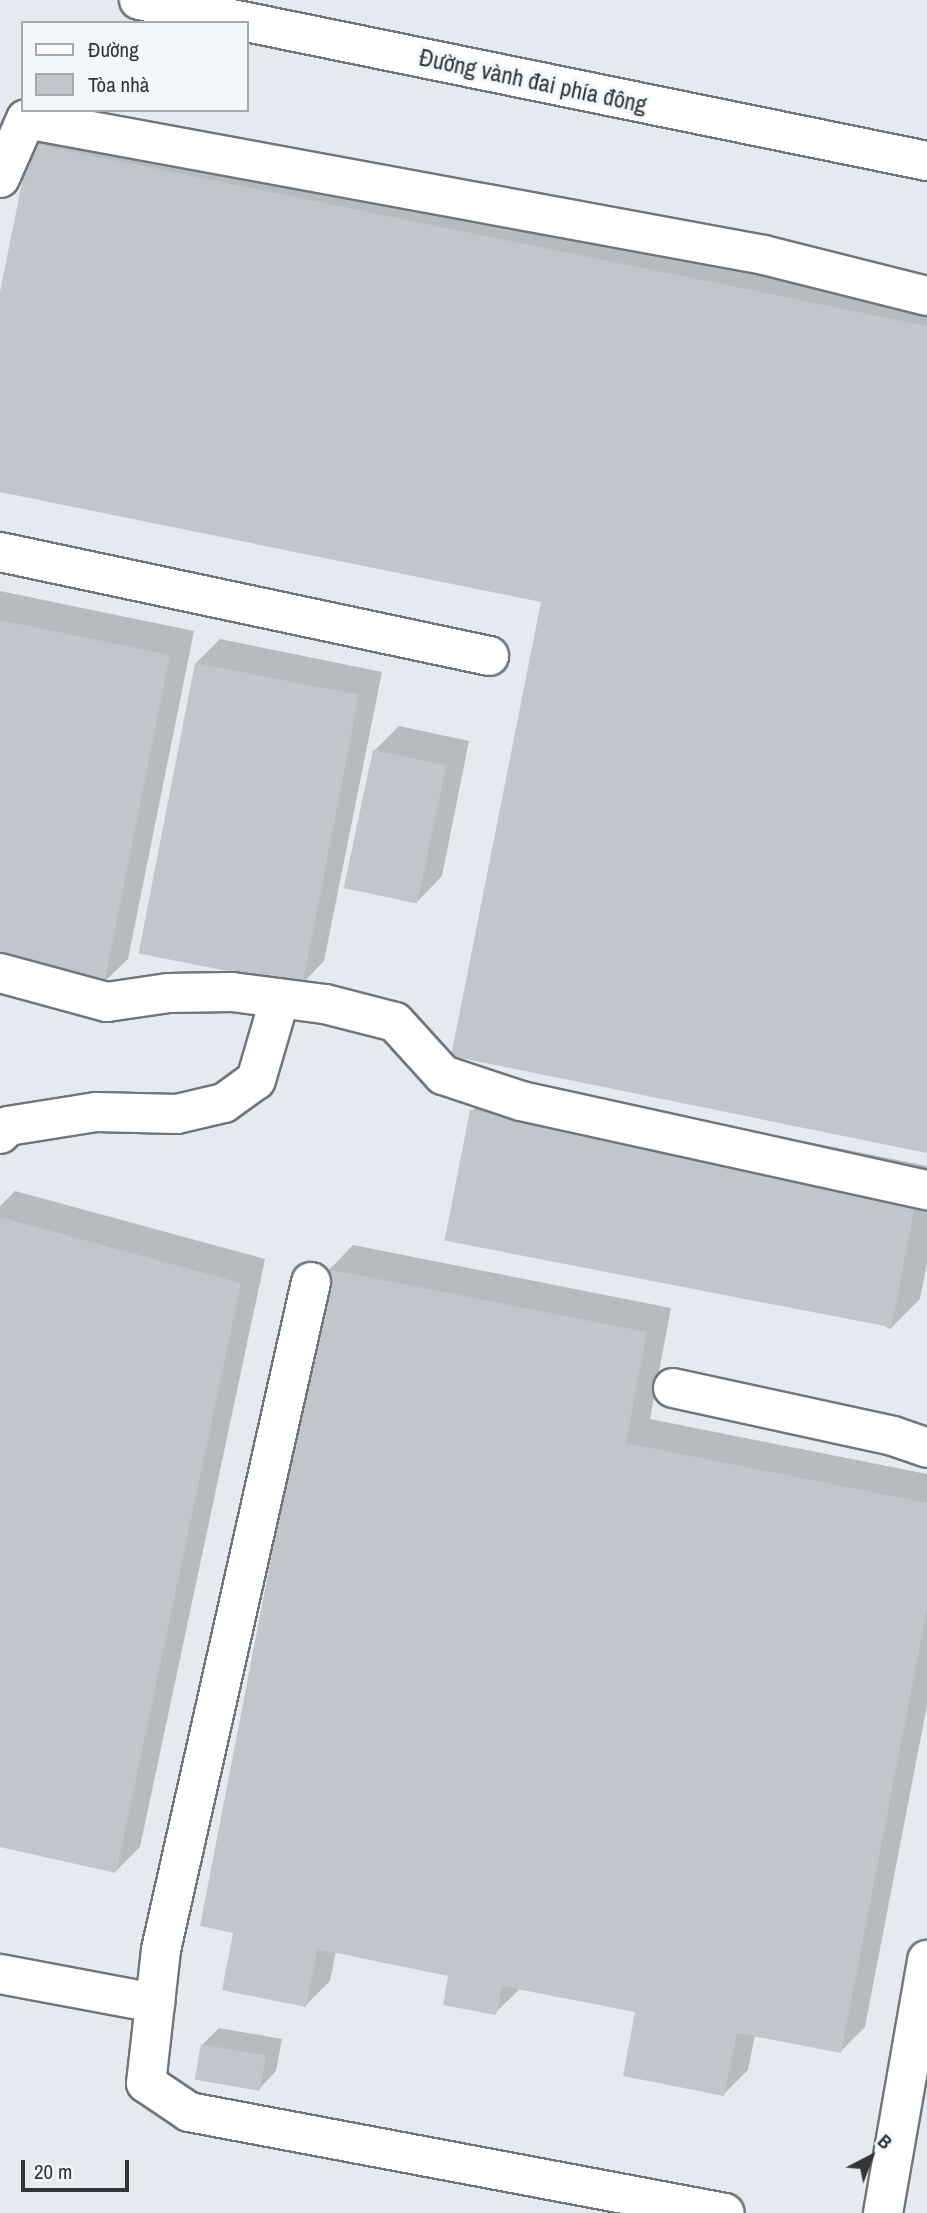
<!DOCTYPE html>
<html>
<head>
<meta charset="utf-8">
<style>
	body { margin:0 }
	#map { position:relative; width:927px; height:2213px; overflow:hidden; background:#e4eaef; font-family:"Archivo Narrow",sans-serif }
	div>[style] { position:absolute }
	[style*='--x'] { left:calc(var(--x)*1px); top:calc(var(--y)*1px); width:calc(var(--w)*1px); rotate:calc(var(--a)*1deg) }
	.shadow>* { inset:0; background:#0003 }
	.building>* { inset:0; background:#c0c6cb; transform-origin:0 0 }
	.roads { filter:drop-shadow(2px 0 #71767a) drop-shadow(-2px 0 #71767a) drop-shadow(0 2px #71767a) drop-shadow(0 -2px #71767a) }
	.minor>* { height:38px; margin:-19px; padding:0 19px; transform-origin:19px; border-radius:19px; background:#fff }
	span { translate:-50% -50%; white-space:nowrap; text-align:center; line-height:1.15; -webkit-text-stroke:6px #f2f7fc; paint-order:stroke }
	.street-label { font-size:24px; color:#323436 }
	.legend { position:absolute; left:21px; top:21px; width:228px; height:91px; box-sizing:border-box; background:#f2f7fc; border:2px solid #a5a9ad; margin:0; padding:9px 12px; list-style:none; font-size:21px; color:#323436 }
	.legend li { display:flex; align-items:center; gap:14px; height:35px }
	.legend b { width:35px; border:2px solid #a5a9ad }
	.north { position:absolute; left:836px; top:2122px; width:70px; height:70px; -webkit-text-stroke:5px #f2f7fc; paint-order:stroke; rotate:42deg; font-size:19px; font-weight:700; line-height:28px; text-align:center; color:#323436 }
	.north::after { content:''; display:block; margin:auto; width:24px; height:32px; background:#323436; clip-path:polygon(50% 0,100% 100%,50% 72%,0 100%) }
	.scale { position:absolute; left:21px; top:2160px; width:108px; height:32px; box-sizing:border-box; border:4px solid #323436; border-top:0; padding-left:9px; font-size:21px; line-height:24px; white-space:nowrap; color:#323436; -webkit-text-stroke:5px #f2f7fc; paint-order:stroke }
</style>
</head>
<body>
<div id="map">
	<div class="shadow">
		<div style="clip-path:polygon(55px 120px,927px 297px,927px 1151px,543px 601px,0 491px,0 301px,31px 144px)"></div>
		<div style="clip-path:polygon(0 591px,194px 631px,128px 959px,103px 983px,0 962px)"></div>
		<div style="clip-path:polygon(220px 639px,382px 672px,324px 961px,300px 986px,196px 663px)"></div>
		<div style="clip-path:polygon(399px 726px,469px 741px,442px 876px,418px 901px,374px 751px)"></div>
		<div style="clip-path:polygon(503px 1080px,927px 1166px,927px 1263px,920px 1299px,890px 1329px,472px 1111px)"></div>
		<div style="clip-path:polygon(15px 1191px,265px 1259px,140px 1847px,116px 1871px,0 1845px,0 1206px)"></div>
		<div style="clip-path:polygon(353px 1245px,671px 1308px,650px 1419px,927px 1474px,927px 1705px,865px 2027px,840px 2052px,755px 2035px,748px 2070px,724px 2094px,637px 2011px,520px 1989px,495px 2013px,450px 1974px,336px 1951px,330px 1981px,306px 2005px,235px 1931px,329px 1270px)"></div>
		<div style="clip-path:polygon(219px 2028px,282px 2039px,276px 2071px,260px 2088px,202px 2045px)"></div>
	</div>
	<div class="building">
		<div style="clip-path:polygon(30px 143px,927px 326px,927px 1153px,451px 1056px,541px 602px,0 492px,0 292px)"></div>
		<div style="clip-path:polygon(0 620px,170px 655px,104px 985px,0 964px)"></div>
		<div style="left:195px;top:663px;width:167px;height:296px;rotate:11deg"></div>
		<div style="left:373px;top:750px;width:75px;height:141px;rotate:12deg"></div>
		<div style="left:470px;top:1110px;width:455px;height:133px;rotate:11deg"></div>
		<div style="clip-path:polygon(0 1217px,241px 1283px,116px 1873px,0 1847px)"></div>
		<div style="clip-path:polygon(327px 1269px,647px 1332px,626px 1443px,927px 1503px,927px 1609px,841px 2053px,737px 2033px,724px 2096px,623px 2076px,635px 2012px,502px 1986px,496px 2015px,443px 2005px,448px 1976px,317px 1949px,306px 2007px,222px 1990px,233px 1933px,200px 1926px)"></div>
		<div style="left:201px;top:2044px;width:66px;height:36px;rotate:10deg"></div>
	</div>
	<div class="roads">
		<div class="minor">
			<div style="--x:139;--y:0;--w:804;--a:11.55"></div>
			<div style="--x:0;--y:178;--w:64;--a:-66.2"></div>
			<div style="--x:26;--y:119;--w:750;--a:10.44"></div>
			<div style="--x:764;--y:255;--w:168;--a:14.1"></div>
			<div style="--x:0;--y:552;--w:500;--a:12"></div>
			<div style="--x:0;--y:973;--w:111;--a:15.2"></div>
			<div style="--x:107;--y:1002;--w:63;--a:-8.3"></div>
			<div style="--x:169;--y:993;--w:63;--a:-0.9"></div>
			<div style="--x:232;--y:992;--w:94;--a:7.4"></div>
			<div style="--x:325;--y:1004;--w:72;--a:14.4"></div>
			<div style="--x:395;--y:1022;--w:72;--a:47.8"></div>
			<div style="--x:443;--y:1075;--w:82;--a:18.4"></div>
			<div style="--x:521;--y:1101;--w:416;--a:12.4"></div>
			<div style="--x:0;--y:1134;--w:11;--a:-45"></div>
			<div style="--x:8;--y:1126;--w:89;--a:-9"></div>
			<div style="--x:96;--y:1112;--w:81;--a:1.4"></div>
			<div style="--x:177;--y:1114;--w:48;--a:-13.2"></div>
			<div style="--x:224;--y:1103;--w:39;--a:-36"></div>
			<div style="--x:256;--y:1080;--w:85;--a:-73.7"></div>
			<div style="--x:311;--y:1282;--w:685;--a:102.66"></div>
			<div style="--x:161;--y:1950;--w:134;--a:96.4"></div>
			<div style="--x:146;--y:2083;--w:52;--a:34"></div>
			<div style="--x:189;--y:2112;--w:545;--a:10.67"></div>
			<div style="--x:673;--y:1388;--w:225;--a:12.3"></div>
			<div style="--x:893;--y:1436;--w:36;--a:19"></div>
			<div style="--x:0;--y:1974;--w:158;--a:10.6"></div>
			<div style="--x:883;--y:2213;--w:257;--a:-80.1"></div>
		</div>
	</div>
	<div class="street-label">
		<span style="left:533px;top:81px;rotate:12deg">Đường vành đai phía đông</span>
	</div>
	<ul class="legend">
	<li><b style="height:9px;background:#fff"></b>Đường</li>
	<li><b style="height:19px;background:#c0c6cb"></b>Tòa nhà</li>
	</ul>
	<div class="north">B</div>
	<div class="scale">20 m</div>
</div>
</body>
</html>
